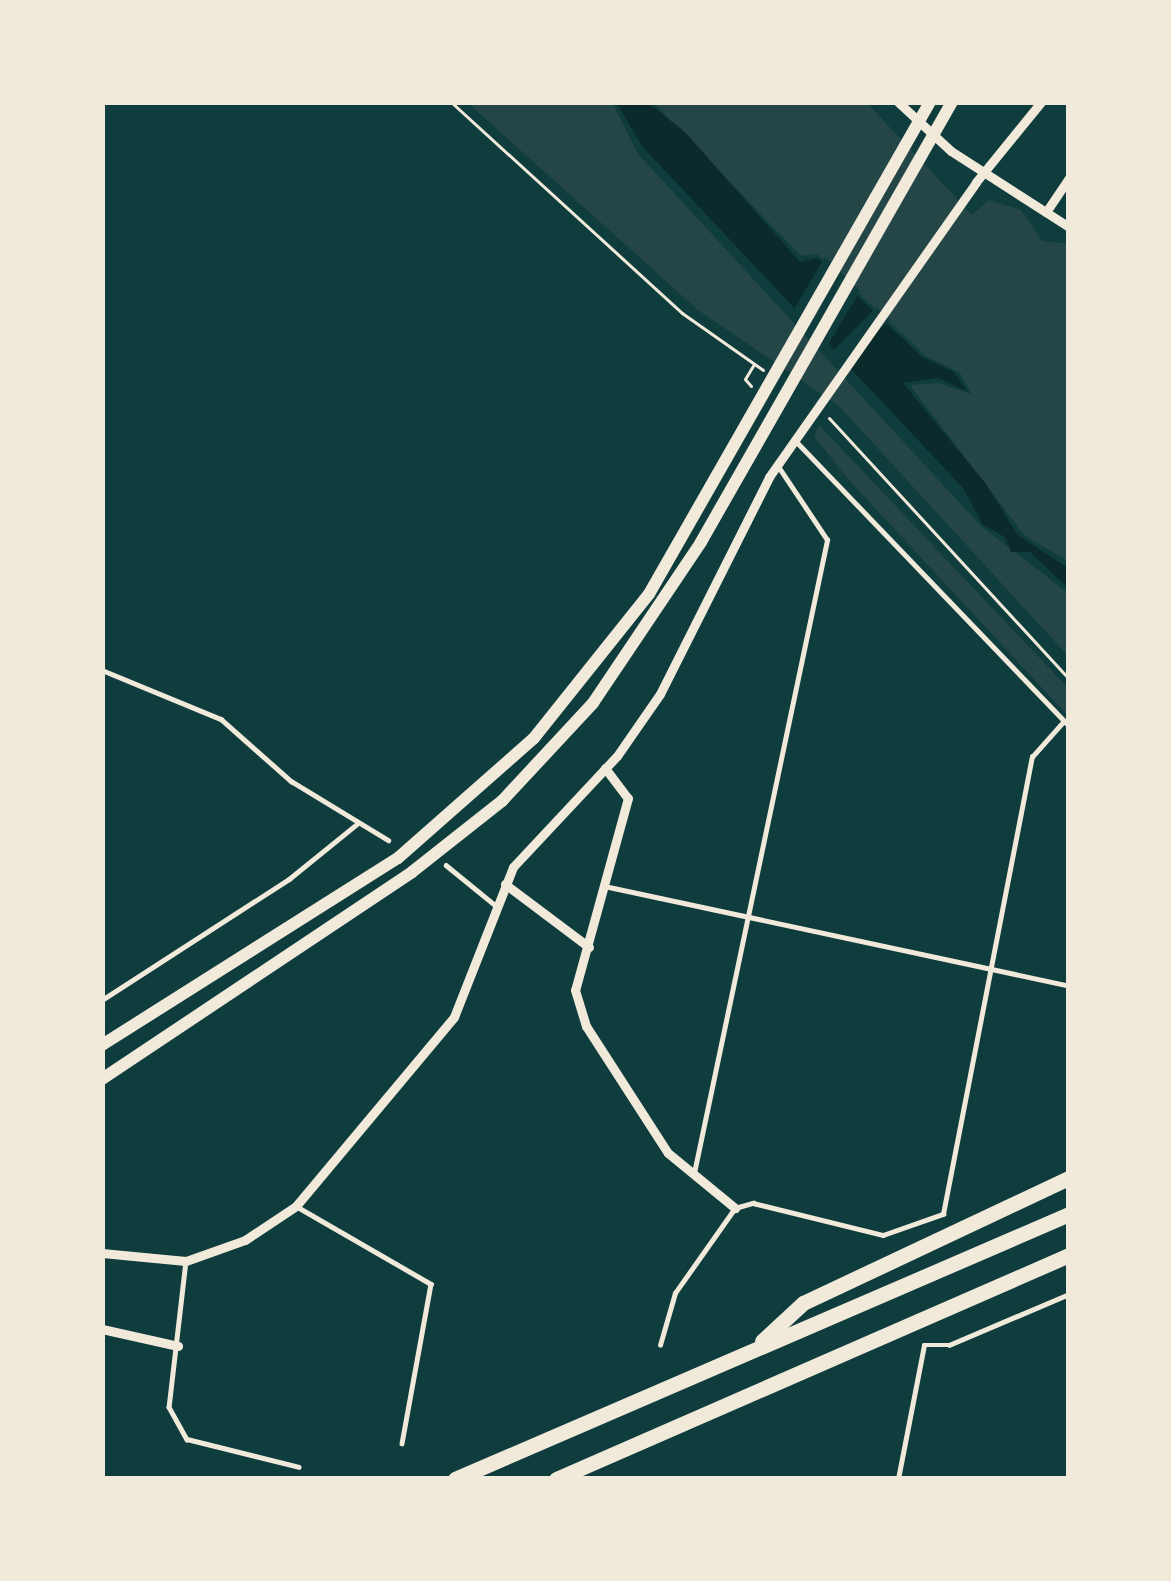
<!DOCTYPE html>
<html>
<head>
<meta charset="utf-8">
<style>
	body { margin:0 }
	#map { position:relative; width:1171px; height:1581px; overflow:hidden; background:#0f3d3e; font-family:"IBM Plex Sans",sans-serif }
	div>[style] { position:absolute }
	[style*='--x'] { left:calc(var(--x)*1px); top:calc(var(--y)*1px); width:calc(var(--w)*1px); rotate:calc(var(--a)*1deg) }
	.green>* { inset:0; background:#244646 }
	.water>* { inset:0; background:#0a2a2b }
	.pier>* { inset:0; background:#0f3d3e; transform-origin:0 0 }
	.path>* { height:3px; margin:-1.5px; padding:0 1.5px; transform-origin:1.5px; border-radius:1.5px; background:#f1e9da }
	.service>* { height:4.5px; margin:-2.25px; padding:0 2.25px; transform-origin:2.25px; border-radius:2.25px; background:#f1e9da }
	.minor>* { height:9px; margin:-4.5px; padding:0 4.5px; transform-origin:4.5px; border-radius:4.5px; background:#f1e9da }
	.tertiary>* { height:12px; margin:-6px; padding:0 6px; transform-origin:6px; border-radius:6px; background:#f1e9da }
	.trunk>* { height:15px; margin:-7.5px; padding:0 7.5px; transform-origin:7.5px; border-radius:7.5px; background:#f1e9da }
	span { translate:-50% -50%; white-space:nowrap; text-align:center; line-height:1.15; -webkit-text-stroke:9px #f1e9da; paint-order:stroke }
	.frame { position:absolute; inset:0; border:105px solid #f1e9da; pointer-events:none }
</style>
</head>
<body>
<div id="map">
	<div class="green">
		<div style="clip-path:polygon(467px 102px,612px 102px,638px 154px,981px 526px,1069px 594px,1069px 657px,839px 406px,698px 310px)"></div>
		<div style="clip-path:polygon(653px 102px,866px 102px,972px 215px,989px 200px,1021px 210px,1042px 241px,1069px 244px,1069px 562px,1024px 535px,910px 385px,938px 383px,971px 394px,960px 373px,926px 356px,817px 254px,801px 256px)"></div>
		<div style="clip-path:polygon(819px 425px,1069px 689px,1069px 717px,847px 478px,814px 436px)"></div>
	</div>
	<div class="water">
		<div style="clip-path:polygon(616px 102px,647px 102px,685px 132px,800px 262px,817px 258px,922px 357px,954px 372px,967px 391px,938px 378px,903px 383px,986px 484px,1017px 534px,1069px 569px,1069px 589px,1030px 552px,1011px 552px,1005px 537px,983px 525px,963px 488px,642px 146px)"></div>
	</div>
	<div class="pier">
		<div style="clip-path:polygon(825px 257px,860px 291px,825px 350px,791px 314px)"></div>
		<div style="left:877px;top:307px;width:18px;height:69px;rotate:45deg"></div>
	</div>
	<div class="path">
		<div style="--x:451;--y:102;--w:313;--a:42.4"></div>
		<div style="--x:682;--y:313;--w:99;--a:35.1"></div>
		<div style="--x:751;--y:386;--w:9;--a:-131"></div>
		<div style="--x:745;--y:379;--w:17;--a:-59"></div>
		<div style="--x:829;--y:418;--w:355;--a:47.4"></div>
	</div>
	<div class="service">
		<div style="--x:794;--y:439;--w:397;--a:46.2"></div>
		<div style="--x:102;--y:670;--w:129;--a:22.4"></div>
		<div style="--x:221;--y:719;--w:94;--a:41.5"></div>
		<div style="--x:291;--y:781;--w:114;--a:31.3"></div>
		<div style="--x:446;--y:865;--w:63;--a:39.2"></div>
		<div style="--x:609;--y:887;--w:471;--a:12.1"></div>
		<div style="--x:102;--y:1000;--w:223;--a:-32.9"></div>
		<div style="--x:289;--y:879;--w:87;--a:-39"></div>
		<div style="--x:694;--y:1173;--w:647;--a:-78.13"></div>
		<div style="--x:827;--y:540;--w:90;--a:-123.7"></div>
		<div style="--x:296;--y:1206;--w:156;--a:30"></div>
		<div style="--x:431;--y:1284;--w:162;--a:100.3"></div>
		<div style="--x:186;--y:1261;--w:147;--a:96.6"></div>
		<div style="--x:169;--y:1407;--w:37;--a:61"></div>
		<div style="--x:187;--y:1439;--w:115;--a:14"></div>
		<div style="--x:660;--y:1345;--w:54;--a:-73.9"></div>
		<div style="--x:675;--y:1293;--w:104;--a:-54.8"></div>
		<div style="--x:735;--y:1208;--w:19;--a:-16"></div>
		<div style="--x:753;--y:1203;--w:134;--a:13.8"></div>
		<div style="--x:883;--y:1235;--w:64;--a:-19.3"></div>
		<div style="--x:943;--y:1214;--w:466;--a:-79"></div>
		<div style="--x:1032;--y:757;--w:48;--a:-48.4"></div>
		<div style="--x:898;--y:1479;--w:136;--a:-79"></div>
		<div style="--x:924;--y:1345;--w:25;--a:0"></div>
		<div style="--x:949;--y:1345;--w:130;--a:-23"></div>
	</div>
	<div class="minor">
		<div style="--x:898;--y:102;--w:72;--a:42.8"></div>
		<div style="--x:951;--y:151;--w:140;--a:32.8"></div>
		<div style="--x:1046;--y:212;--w:41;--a:-55.9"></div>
		<div style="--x:605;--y:768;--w:38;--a:53"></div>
		<div style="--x:628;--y:798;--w:199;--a:105.4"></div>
		<div style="--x:575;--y:990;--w:38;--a:73"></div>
		<div style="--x:586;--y:1026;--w:151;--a:57.2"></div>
		<div style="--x:668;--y:1153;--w:87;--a:39.4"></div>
		<div style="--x:505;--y:884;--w:105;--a:36.9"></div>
		<div style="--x:102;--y:1253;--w:84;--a:5.4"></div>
		<div style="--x:186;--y:1261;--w:63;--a:-19.6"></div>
		<div style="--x:245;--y:1240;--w:61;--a:-33.7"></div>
		<div style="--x:296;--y:1206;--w:246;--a:-50.1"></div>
		<div style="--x:454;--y:1017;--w:161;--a:-68.5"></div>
		<div style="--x:513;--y:867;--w:152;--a:-46.9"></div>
		<div style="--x:617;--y:756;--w:75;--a:-55.3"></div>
		<div style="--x:660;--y:694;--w:243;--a:-63.3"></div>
		<div style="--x:769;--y:477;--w:360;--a:-54.9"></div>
		<div style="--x:976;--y:182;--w:103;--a:-50.9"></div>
		<div style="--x:102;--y:1329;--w:78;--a:12.6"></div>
	</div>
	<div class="tertiary">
		<div style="--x:102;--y:1045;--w:350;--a:-32.3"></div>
		<div style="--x:398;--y:858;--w:181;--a:-41.4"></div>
		<div style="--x:534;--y:738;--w:184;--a:-51.4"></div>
		<div style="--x:649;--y:594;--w:567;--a:-60.27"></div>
		<div style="--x:102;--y:1079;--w:373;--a:-33.7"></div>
		<div style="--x:412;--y:872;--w:115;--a:-38.3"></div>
		<div style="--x:502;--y:801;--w:134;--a:-47.1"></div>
		<div style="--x:593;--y:703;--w:194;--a:-56.1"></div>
		<div style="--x:701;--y:542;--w:507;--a:-60.3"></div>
	</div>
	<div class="trunk">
		<div style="--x:762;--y:1341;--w:56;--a:-42.8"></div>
		<div style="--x:803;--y:1303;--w:294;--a:-25.2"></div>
		<div style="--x:455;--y:1479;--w:669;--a:-23.34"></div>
		<div style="--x:556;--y:1479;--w:560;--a:-23.59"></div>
	</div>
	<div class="frame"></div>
</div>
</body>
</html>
